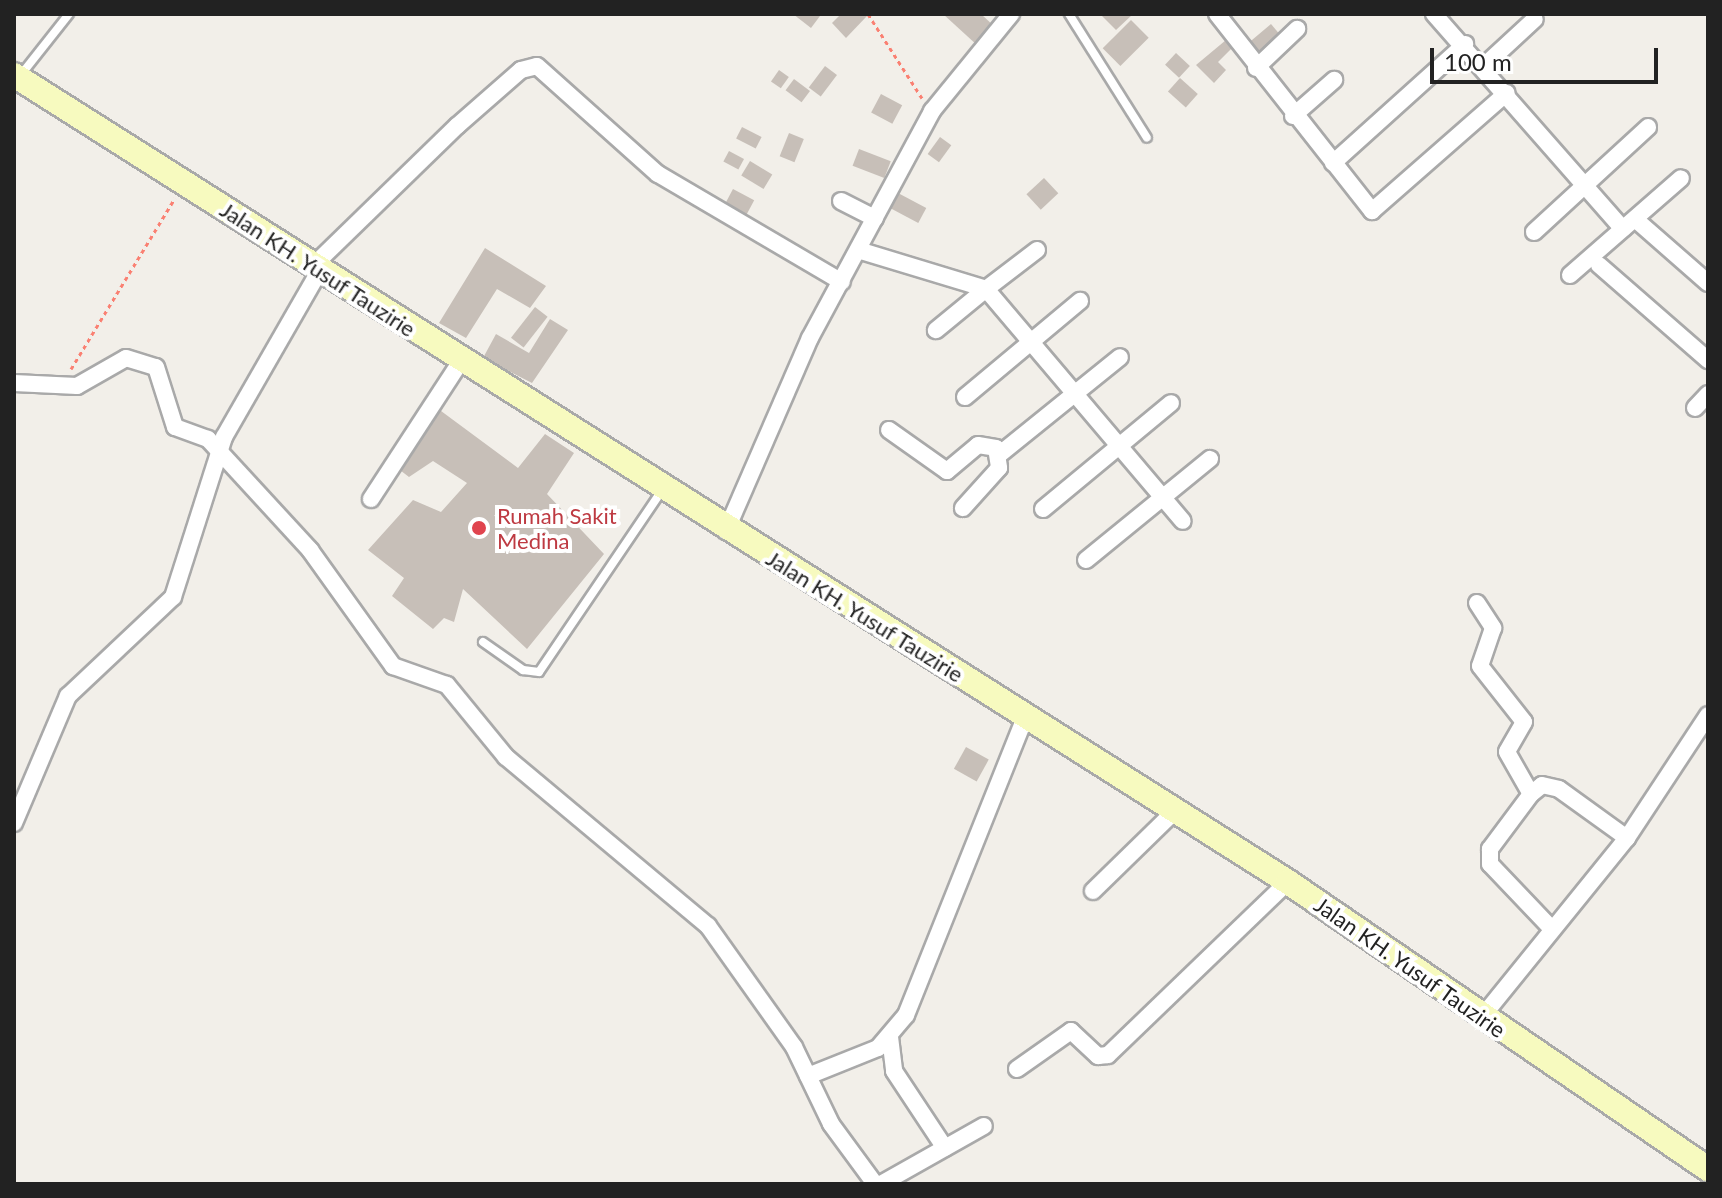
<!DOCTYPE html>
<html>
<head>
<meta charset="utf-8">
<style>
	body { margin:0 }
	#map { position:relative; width:1722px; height:1198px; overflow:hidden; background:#f2efe9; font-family:Lato,sans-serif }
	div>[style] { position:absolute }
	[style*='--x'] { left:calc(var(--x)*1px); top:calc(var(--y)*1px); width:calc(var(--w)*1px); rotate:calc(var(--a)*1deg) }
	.building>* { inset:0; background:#c7bfb8; transform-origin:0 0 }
	.path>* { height:3px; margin-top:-1.5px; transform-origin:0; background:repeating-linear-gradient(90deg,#fa8072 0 4px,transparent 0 8px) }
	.roads { filter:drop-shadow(2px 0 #a9a9a9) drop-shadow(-2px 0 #a9a9a9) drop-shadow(0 2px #a9a9a9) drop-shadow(0 -2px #a9a9a9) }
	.lane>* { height:8px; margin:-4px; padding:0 4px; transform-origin:4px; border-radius:4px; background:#fff }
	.street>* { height:16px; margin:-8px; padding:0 8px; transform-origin:8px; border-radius:8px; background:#fff }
	.secondary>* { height:24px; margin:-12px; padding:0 12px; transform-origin:12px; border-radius:12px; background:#f7fabf }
	.dots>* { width:22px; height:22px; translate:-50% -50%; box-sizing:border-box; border:4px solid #fff; border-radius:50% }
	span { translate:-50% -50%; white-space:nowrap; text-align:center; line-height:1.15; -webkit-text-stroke:8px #fff; paint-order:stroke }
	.street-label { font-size:22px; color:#222 }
	.health-label { font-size:22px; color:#be3a42 }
	.left { translate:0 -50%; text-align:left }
	.frame { position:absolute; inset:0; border:16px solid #222; pointer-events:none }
	.scale { position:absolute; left:1430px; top:48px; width:228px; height:36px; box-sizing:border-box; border:4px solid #222; border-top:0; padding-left:10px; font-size:24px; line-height:28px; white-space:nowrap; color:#222; -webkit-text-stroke:6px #fff; paint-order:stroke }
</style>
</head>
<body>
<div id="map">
	<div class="building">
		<div style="clip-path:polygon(793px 14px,818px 14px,820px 16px,811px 28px)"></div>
		<div style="clip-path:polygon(841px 14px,866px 14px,867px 16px,846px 38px,832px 23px)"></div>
		<div style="clip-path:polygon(943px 14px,981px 14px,995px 27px,978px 46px)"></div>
		<div style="clip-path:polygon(1100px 14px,1133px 14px,1116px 30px)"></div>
		<div style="left:1131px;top:20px;width:25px;height:40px;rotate:45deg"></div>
		<div style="left:1271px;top:24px;width:16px;height:31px;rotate:50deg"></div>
		<div style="clip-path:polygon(1226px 40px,1233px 47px,1218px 62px,1226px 70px,1214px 83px,1196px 65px)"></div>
		<div style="left:1176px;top:53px;width:19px;height:16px;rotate:43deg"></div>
		<div style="left:825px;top:66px;width:15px;height:27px;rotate:37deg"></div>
		<div style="left:779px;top:70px;width:12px;height:14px;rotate:35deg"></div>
		<div style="left:1180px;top:78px;width:24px;height:18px;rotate:42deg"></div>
		<div style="left:794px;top:79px;width:20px;height:14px;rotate:37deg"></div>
		<div style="left:881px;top:94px;width:24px;height:21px;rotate:28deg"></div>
		<div style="left:742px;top:127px;width:22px;height:13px;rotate:27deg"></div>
		<div style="left:789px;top:133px;width:16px;height:25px;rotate:22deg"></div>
		<div style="left:940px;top:137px;width:14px;height:21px;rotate:36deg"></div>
		<div style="left:859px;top:149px;width:34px;height:18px;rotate:21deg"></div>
		<div style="left:729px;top:151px;width:17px;height:12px;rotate:28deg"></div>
		<div style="left:750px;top:161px;width:26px;height:17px;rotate:31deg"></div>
		<div style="left:1044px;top:178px;width:21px;height:24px;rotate:47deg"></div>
		<div style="left:733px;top:189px;width:24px;height:17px;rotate:28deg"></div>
		<div style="left:898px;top:193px;width:32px;height:17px;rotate:28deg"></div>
		<div style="clip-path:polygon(485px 248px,546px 286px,530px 308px,497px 289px,466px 338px,439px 323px)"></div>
		<div style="left:535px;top:307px;width:16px;height:39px;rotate:38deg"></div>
		<div style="clip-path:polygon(550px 319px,568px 330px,532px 383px,483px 358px,496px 334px,529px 353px)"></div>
		<div style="clip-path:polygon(437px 408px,518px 468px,545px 434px,574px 453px,547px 494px,604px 554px,527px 649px,463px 589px,454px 622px,444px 618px,433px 629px,392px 596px,404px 578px,368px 550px,413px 500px,441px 512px,467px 483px,433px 461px,409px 477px,396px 467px)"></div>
		<div style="left:966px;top:747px;width:26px;height:25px;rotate:29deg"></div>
	</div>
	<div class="path">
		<div style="--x:868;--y:14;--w:100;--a:57.3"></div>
		<div style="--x:71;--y:369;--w:200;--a:-58.7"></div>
	</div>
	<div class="roads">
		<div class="lane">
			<div style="--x:1069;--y:14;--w:146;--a:57.8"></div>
			<div style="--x:20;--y:76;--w:79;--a:-51.7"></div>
			<div style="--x:483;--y:642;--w:49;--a:35"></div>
			<div style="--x:523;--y:670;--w:16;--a:7"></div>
			<div style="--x:539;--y:672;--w:221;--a:-55.9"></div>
		</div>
		<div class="street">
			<div style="--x:1217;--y:14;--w:251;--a:51.8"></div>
			<div style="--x:1372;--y:211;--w:179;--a:-41.2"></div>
			<div style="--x:1434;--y:14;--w:286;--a:48.7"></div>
			<div style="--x:1484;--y:66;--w:69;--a:-42.7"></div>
			<div style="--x:1256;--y:68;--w:57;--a:-43.6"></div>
			<div style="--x:1293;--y:116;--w:55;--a:-41.3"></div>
			<div style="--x:1333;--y:163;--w:178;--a:-42"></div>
			<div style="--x:841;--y:201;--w:38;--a:27"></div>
			<div style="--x:1635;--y:219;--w:97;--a:41.2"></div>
			<div style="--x:1534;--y:232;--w:155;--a:-42.6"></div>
			<div style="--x:858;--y:250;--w:134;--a:16.9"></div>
			<div style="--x:986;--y:289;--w:65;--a:140.6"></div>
			<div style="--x:1037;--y:250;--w:64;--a:142.6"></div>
			<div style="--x:986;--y:289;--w:304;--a:49.7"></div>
			<div style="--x:1599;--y:265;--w:145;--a:41.1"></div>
			<div style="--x:312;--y:267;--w:202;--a:-44.2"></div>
			<div style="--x:457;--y:126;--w:85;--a:-41.2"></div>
			<div style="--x:521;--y:70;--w:16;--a:-14"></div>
			<div style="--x:537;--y:66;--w:162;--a:41.8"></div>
			<div style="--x:658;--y:174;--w:213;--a:30.4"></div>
			<div style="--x:1570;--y:275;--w:147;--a:-41.1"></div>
			<div style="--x:14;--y:383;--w:63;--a:2.7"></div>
			<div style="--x:77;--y:386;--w:56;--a:-29.7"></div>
			<div style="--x:126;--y:358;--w:31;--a:17"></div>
			<div style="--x:156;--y:367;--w:63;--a:72.4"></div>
			<div style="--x:175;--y:427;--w:35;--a:20"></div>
			<div style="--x:208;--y:439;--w:151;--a:47.4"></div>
			<div style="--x:310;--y:550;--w:143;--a:54.4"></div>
			<div style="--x:393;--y:666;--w:57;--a:19.4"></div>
			<div style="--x:447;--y:685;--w:93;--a:50.7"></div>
			<div style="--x:506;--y:757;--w:263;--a:39.9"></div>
			<div style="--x:708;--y:926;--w:148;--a:54.6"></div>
			<div style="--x:794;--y:1047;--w:85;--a:64.3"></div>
			<div style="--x:831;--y:1124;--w:74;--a:53.7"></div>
			<div style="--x:965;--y:397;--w:150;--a:-39.9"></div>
			<div style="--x:1695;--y:408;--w:19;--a:-47"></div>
			<div style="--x:889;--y:430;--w:71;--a:35.3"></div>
			<div style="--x:947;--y:471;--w:40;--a:-40"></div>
			<div style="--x:978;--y:445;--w:18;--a:9"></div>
			<div style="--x:996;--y:448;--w:20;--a:81"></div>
			<div style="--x:999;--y:468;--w:54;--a:132"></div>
			<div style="--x:1000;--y:454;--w:154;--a:-38.9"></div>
			<div style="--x:371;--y:499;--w:165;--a:-56.9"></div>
			<div style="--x:1043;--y:509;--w:166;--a:-39.6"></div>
			<div style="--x:726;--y:531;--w:210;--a:-66.5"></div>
			<div style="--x:810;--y:338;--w:258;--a:-61.7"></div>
			<div style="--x:932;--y:111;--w:125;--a:-50.8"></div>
			<div style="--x:1086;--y:560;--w:160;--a:-39.2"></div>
			<div style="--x:1477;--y:603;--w:30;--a:57"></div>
			<div style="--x:1493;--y:628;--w:40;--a:108.9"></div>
			<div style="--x:1480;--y:666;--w:71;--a:51.8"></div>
			<div style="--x:1524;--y:722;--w:34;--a:120"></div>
			<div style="--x:1507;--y:752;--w:48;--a:60.3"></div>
			<div style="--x:1531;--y:794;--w:69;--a:126.7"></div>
			<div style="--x:1490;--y:849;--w:15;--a:90"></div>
			<div style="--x:1490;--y:864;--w:87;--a:46.4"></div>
			<div style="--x:1531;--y:794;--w:14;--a:-39"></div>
			<div style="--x:1542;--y:785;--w:17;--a:13"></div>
			<div style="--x:1559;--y:789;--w:84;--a:35.8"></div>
			<div style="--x:14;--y:823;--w:138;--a:-67"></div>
			<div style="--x:68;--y:696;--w:144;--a:-43.3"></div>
			<div style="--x:173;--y:597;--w:168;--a:-72.3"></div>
			<div style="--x:224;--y:437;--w:190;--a:-60.1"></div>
			<div style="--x:1093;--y:891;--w:115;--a:-44.3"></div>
			<div style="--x:1482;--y:1017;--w:230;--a:-51"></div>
			<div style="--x:1627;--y:838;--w:147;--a:-56.6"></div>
			<div style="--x:890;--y:1037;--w:34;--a:83"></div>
			<div style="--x:894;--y:1071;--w:92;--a:56.5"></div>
			<div style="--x:1017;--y:1069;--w:66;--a:-35.1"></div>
			<div style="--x:1071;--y:1031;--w:37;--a:43"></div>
			<div style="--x:1098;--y:1056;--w:10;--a:-6"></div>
			<div style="--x:1108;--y:1055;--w:250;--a:-43.9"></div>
			<div style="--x:808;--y:1076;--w:75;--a:-21.8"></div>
			<div style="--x:878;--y:1048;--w:43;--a:-49.7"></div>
			<div style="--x:906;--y:1015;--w:323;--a:-68.2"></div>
			<div style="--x:881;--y:1184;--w:118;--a:-29.4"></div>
		</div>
		<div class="secondary">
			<div style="--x:14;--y:75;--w:1508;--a:32.35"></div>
			<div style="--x:1288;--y:882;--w:509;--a:34.35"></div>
		</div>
	</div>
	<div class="dots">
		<div style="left:479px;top:528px;background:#e0444e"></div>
	</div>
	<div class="street-label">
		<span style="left:318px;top:269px;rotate:33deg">Jalan KH. Yusuf Tauzirie</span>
		<span style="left:865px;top:616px;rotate:32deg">Jalan KH. Yusuf Tauzirie</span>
		<span style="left:1410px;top:967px;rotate:35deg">Jalan KH. Yusuf Tauzirie</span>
	</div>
	<div class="health-label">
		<span class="left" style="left:497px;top:528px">Rumah Sakit<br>Medina</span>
	</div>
	<div class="frame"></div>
	<div class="scale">100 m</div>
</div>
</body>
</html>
